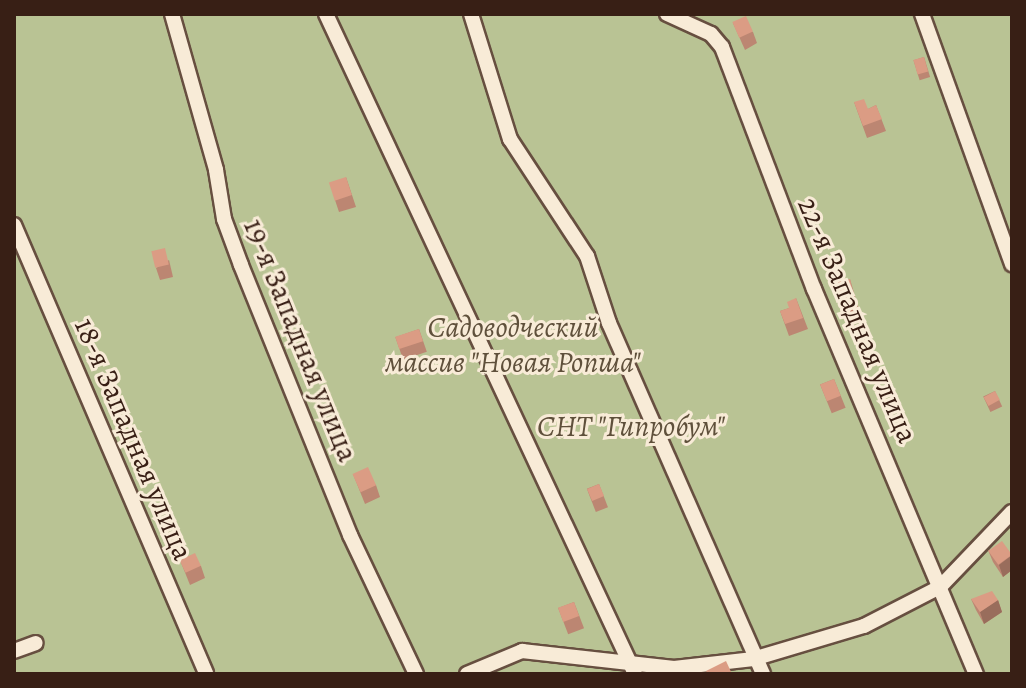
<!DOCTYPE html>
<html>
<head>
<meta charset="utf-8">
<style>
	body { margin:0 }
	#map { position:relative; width:1026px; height:688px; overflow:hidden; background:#f4e0c1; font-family:Alegreya,serif }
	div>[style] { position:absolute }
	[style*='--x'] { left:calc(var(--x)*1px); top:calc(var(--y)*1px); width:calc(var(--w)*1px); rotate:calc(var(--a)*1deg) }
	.green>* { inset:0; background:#b9c394; transform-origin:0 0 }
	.roads { filter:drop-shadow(2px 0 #674f40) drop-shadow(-2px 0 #674f40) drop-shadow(0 2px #674f40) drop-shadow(0 -2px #674f40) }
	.minor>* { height:14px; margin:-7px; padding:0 7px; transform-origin:7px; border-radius:7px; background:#f8ebd7 }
	.wall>* { inset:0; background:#bc8672; transform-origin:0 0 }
	.shaded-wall>* { inset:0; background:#996d5c }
	.building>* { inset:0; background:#db9c84; transform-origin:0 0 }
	span { translate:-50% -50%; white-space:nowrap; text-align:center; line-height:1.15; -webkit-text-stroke:6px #f8ebd7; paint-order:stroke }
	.street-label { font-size:30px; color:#381f15 }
	.park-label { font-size:30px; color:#5f503b; font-style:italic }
	.frame { position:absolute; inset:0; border:16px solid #381f15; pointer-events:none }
</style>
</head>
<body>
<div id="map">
	<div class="green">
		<div style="left:14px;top:14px;width:998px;height:660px"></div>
	</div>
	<div class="roads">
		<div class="minor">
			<div style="--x:172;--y:14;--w:162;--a:74.2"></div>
			<div style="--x:216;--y:170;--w:50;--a:80.7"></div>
			<div style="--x:224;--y:219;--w:49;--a:69.7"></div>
			<div style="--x:241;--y:265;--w:291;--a:68"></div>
			<div style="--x:350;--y:535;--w:154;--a:64.6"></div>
			<div style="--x:326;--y:14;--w:729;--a:64.91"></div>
			<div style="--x:471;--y:14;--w:131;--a:72.7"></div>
			<div style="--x:510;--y:139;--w:140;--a:56.7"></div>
			<div style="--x:587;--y:256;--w:71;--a:71.8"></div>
			<div style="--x:609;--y:323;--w:383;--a:66.3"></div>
			<div style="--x:667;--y:14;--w:48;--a:24.4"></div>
			<div style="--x:711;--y:34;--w:17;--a:50"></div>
			<div style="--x:722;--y:47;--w:259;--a:69.2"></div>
			<div style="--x:814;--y:289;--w:418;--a:67.2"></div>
			<div style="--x:922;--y:14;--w:266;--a:70.2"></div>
			<div style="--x:14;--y:225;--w:488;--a:66.8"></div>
			<div style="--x:14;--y:651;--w:23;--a:-20"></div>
			<div style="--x:467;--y:674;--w:60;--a:-22.7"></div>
			<div style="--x:522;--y:651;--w:153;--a:6.4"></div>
			<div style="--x:674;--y:668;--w:80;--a:-6.5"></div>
			<div style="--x:753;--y:659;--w:116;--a:-16.6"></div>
			<div style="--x:864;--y:626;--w:85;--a:-27.2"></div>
			<div style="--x:940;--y:587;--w:104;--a:-46.2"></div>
		</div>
	</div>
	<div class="wall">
		<div style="clip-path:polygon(733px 23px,753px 32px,757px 43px,745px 50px)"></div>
		<div style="left:924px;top:57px;width:21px;height:11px;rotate:73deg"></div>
		<div style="clip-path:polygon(854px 102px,868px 109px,876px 105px,886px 131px,867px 138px)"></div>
		<div style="clip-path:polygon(346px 177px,356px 207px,339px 212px,335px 200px)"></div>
		<div style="clip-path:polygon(169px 260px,173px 277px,160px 280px,156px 268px)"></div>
		<div style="clip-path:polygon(850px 279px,859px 310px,843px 314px,839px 302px)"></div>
		<div style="clip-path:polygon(796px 298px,808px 329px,789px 336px,780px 311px,789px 308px)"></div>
		<div style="left:419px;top:329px;width:24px;height:25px;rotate:71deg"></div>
		<div style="left:834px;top:379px;width:31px;height:15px;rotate:68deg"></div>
		<div style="left:995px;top:391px;width:17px;height:13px;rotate:65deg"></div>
		<div style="clip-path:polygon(353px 474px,376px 485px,380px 497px,365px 504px)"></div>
		<div style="left:599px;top:484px;width:25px;height:13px;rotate:69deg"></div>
		<div style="clip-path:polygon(988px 550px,1012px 555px,1012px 570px,1003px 577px,993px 562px)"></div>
		<div style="clip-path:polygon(180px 560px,201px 566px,205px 578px,190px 585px)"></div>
		<div style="clip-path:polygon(971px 599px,998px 600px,1002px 612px,984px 624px,976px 610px)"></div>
		<div style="left:574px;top:602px;width:28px;height:17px;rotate:69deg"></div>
	</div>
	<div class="shaded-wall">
		<div style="clip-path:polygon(1012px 555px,1012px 570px,1003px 577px,999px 565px)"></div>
		<div style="clip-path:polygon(998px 600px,1002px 612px,984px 624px,980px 612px)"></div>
	</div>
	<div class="building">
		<div style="left:746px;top:16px;width:17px;height:15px;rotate:66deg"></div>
		<div style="left:924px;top:57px;width:15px;height:11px;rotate:74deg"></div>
		<div style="clip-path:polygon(864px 99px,868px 109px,876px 105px,882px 119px,863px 126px,854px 102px)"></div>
		<div style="left:346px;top:177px;width:19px;height:18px;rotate:72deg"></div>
		<div style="left:165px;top:248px;width:17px;height:14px;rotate:77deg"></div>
		<div style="left:850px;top:279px;width:19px;height:16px;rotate:78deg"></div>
		<div style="clip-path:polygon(796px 298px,803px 318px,785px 324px,780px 311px,789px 308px,787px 302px)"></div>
		<div style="left:419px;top:329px;width:13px;height:25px;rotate:72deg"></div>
		<div style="left:834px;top:379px;width:18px;height:15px;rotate:68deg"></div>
		<div style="left:995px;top:391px;width:10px;height:13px;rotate:61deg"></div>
		<div style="left:368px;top:467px;width:20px;height:17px;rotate:66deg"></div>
		<div style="left:599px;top:484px;width:13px;height:13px;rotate:67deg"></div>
		<div style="left:1002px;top:541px;width:17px;height:17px;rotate:54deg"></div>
		<div style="left:195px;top:553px;width:14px;height:17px;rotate:65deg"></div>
		<div style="clip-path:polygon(992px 591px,998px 600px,980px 612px,971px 599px)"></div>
		<div style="left:574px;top:602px;width:15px;height:17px;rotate:70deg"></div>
		<div style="clip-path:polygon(726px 661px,732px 674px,708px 674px,706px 671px)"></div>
	</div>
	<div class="street-label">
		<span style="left:858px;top:320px;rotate:67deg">22-я Западная улица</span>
		<span style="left:301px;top:340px;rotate:68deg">19-я Западная улица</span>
		<span style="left:134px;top:439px;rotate:67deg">18-я Западная улица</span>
	</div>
	<div class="park-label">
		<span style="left:513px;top:344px">Садоводческий<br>массив "Новая Ропша"</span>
		<span style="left:631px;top:426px">СНТ "Гипробум"</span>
	</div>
	<div class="frame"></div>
</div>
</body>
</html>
